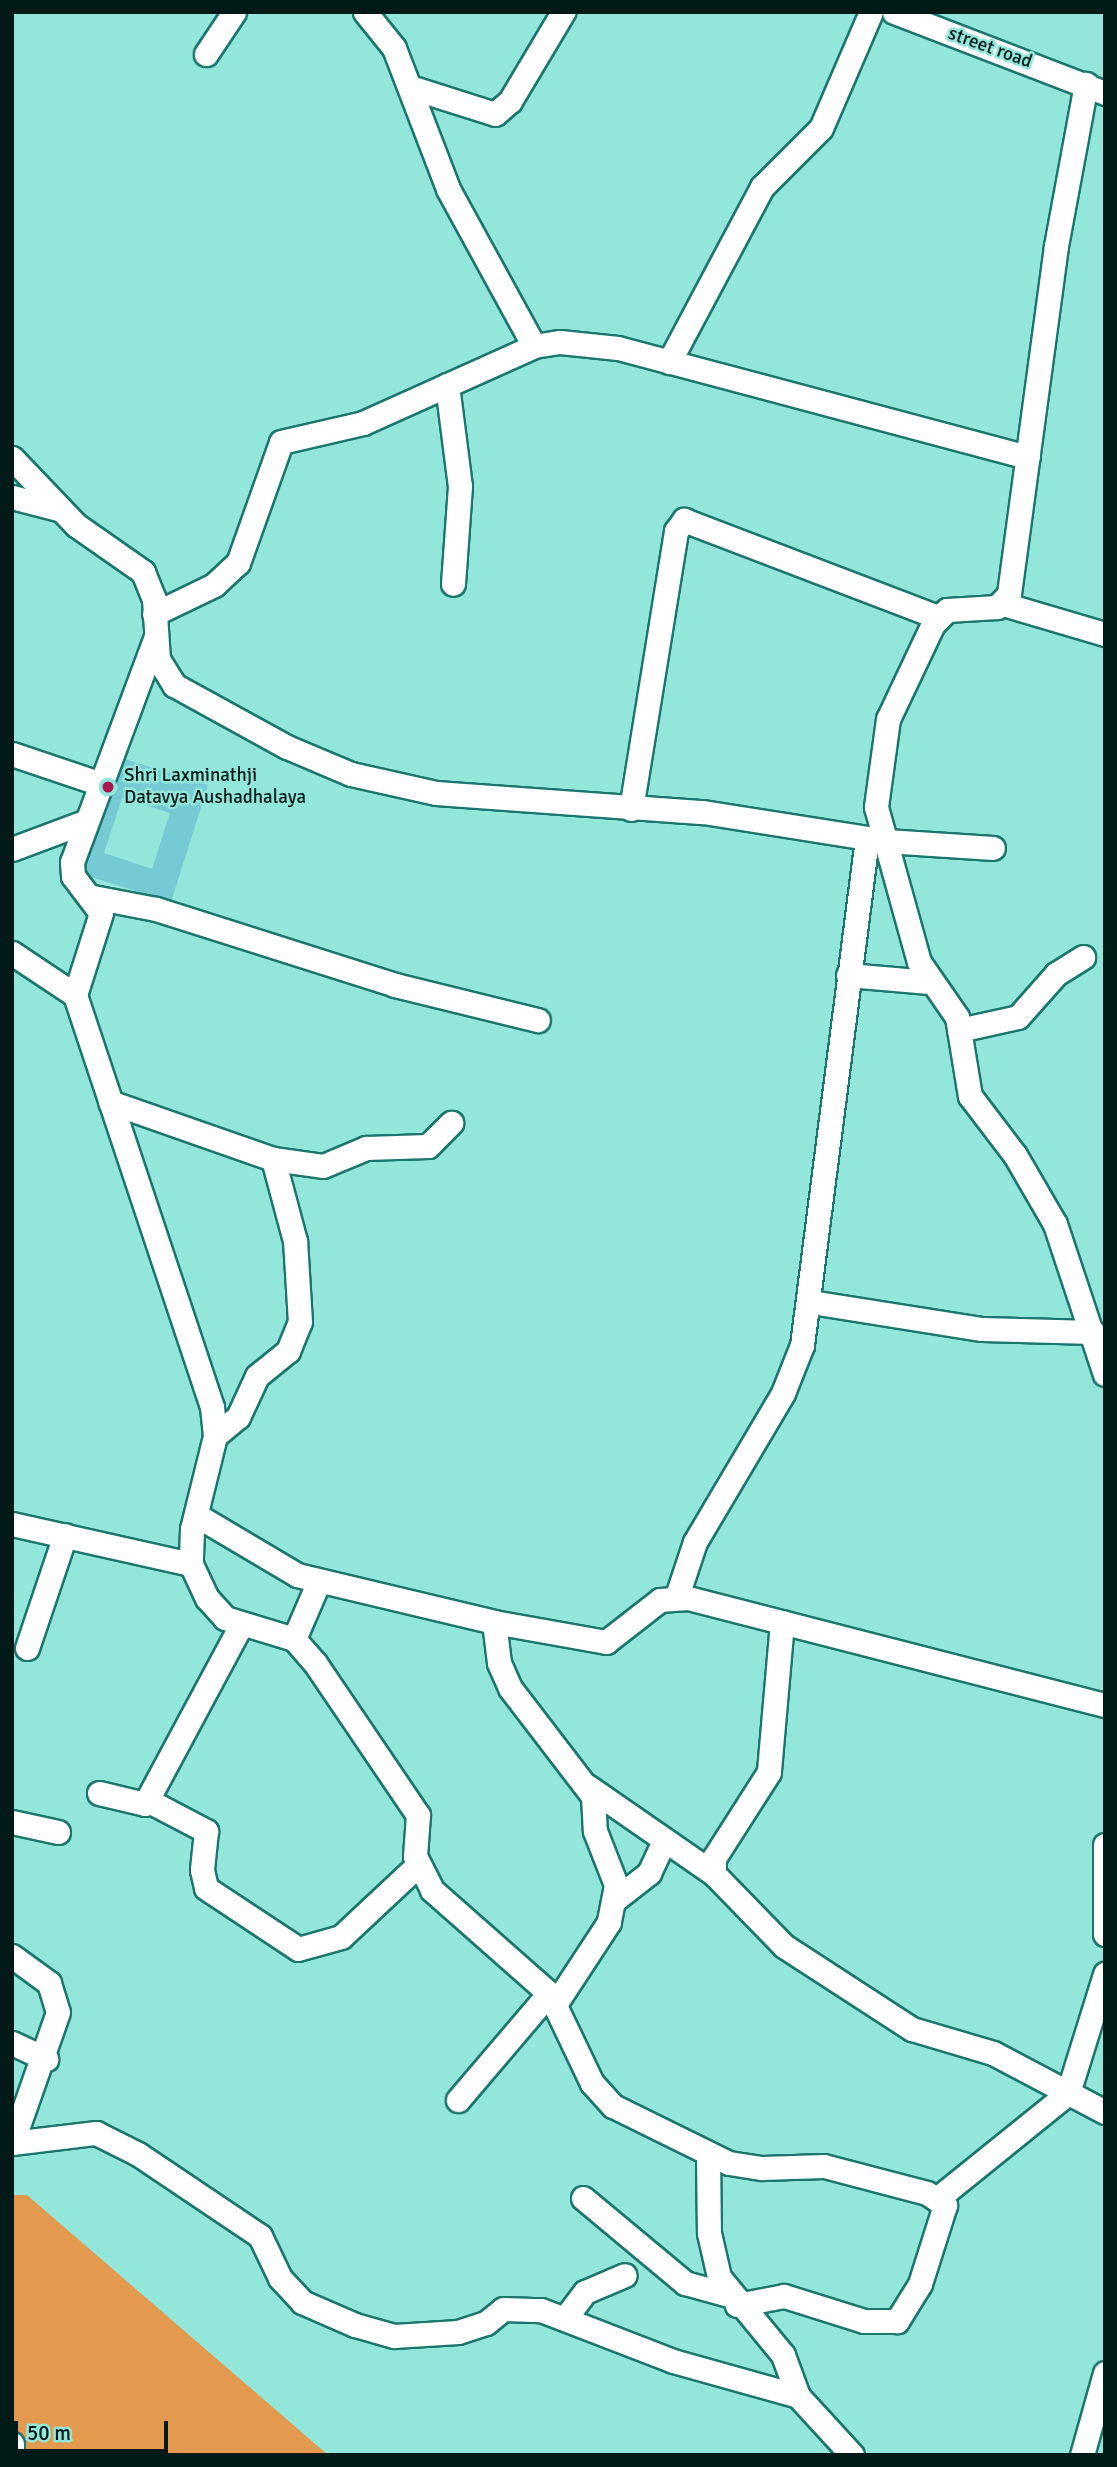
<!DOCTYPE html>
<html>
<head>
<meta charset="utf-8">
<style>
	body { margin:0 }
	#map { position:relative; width:1117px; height:2467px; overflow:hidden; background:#93e6da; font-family:Signika,sans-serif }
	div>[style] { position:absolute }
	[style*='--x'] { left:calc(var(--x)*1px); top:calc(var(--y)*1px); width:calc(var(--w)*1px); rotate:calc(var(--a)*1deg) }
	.green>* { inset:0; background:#e39a4f }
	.building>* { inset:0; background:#75cad3 }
	.roads { filter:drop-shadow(2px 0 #1b766d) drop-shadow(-2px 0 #1b766d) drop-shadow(0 2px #1b766d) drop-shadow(0 -2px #1b766d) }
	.minor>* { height:23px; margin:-11.5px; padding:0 11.5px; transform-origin:11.5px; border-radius:11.5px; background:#fff }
	.dots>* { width:19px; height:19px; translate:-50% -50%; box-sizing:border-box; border:4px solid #93e6da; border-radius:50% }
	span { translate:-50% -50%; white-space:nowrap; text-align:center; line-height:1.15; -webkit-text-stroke:5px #93e6da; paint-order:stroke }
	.street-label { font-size:19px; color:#011a17 }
	.poi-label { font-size:19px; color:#011a17 }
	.left { translate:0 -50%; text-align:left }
	.frame { position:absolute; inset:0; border:14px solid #011a17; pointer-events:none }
	.scale { position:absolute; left:14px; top:2421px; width:154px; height:32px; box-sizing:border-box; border:4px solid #011a17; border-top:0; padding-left:9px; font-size:21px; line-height:24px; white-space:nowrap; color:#011a17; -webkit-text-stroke:5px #93e6da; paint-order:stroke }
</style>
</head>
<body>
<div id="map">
	<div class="green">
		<div style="clip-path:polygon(12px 2195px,27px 2195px,328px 2455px,12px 2455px)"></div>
	</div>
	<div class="building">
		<div style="clip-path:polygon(evenodd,115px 756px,208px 785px,171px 902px,78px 873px,115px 756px,122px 798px,170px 813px,152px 869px,104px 853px,122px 798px)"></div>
	</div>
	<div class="roads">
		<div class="minor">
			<div style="--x:365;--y:12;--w:46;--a:51.1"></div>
			<div style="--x:394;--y:48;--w:151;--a:69"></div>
			<div style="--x:448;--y:189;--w:179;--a:61.3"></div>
			<div style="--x:894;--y:12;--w:226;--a:21"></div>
			<div style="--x:206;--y:54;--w:50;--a:-56.3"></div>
			<div style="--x:1086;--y:84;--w:165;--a:100.5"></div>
			<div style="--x:1056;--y:246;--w:351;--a:97.7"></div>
			<div style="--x:1009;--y:594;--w:18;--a:133"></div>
			<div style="--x:997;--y:607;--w:50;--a:176.6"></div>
			<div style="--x:947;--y:610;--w:20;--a:135"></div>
			<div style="--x:933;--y:624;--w:105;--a:115.3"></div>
			<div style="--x:888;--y:719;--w:89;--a:97.8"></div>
			<div style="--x:876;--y:807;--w:161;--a:74.5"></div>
			<div style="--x:919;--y:962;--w:67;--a:55.4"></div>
			<div style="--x:957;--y:1017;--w:80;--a:80.7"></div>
			<div style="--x:970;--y:1096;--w:74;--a:52.7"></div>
			<div style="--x:1015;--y:1155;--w:80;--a:59.9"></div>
			<div style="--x:1055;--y:1224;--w:158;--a:71.6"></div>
			<div style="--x:410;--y:87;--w:89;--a:17.6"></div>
			<div style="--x:495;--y:114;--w:20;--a:-41"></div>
			<div style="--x:510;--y:101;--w:104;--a:-59.2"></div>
			<div style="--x:669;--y:362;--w:198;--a:-62"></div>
			<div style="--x:762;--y:187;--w:83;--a:-45"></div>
			<div style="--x:821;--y:128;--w:126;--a:-66.7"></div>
			<div style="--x:447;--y:385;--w:102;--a:82.7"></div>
			<div style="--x:460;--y:486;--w:98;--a:94.1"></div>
			<div style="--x:12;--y:458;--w:93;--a:46.3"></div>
			<div style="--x:76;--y:525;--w:82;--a:35"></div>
			<div style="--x:143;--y:572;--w:29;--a:68"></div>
			<div style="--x:154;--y:599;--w:60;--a:86.2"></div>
			<div style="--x:158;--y:659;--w:31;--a:58"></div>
			<div style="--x:174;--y:685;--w:129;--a:28.8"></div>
			<div style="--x:287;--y:747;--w:69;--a:22.9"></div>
			<div style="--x:351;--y:774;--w:87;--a:12.6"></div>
			<div style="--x:436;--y:793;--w:268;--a:4.1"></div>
			<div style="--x:703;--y:812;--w:185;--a:9"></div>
			<div style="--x:886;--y:841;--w:107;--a:3.7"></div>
			<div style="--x:12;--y:497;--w:48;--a:14.6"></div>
			<div style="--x:1003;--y:604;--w:106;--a:16.4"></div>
			<div style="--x:154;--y:614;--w:67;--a:-25.8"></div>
			<div style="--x:214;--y:585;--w:33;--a:-43"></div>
			<div style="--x:238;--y:563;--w:128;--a:-70.4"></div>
			<div style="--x:281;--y:442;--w:84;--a:-13"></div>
			<div style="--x:363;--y:423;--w:188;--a:-24.2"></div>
			<div style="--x:534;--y:346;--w:26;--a:-9"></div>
			<div style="--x:560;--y:342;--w:58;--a:5.9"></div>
			<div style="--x:618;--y:348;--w:424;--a:14.9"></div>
			<div style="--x:155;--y:639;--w:238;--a:110.4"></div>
			<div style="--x:72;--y:862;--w:14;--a:86"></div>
			<div style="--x:73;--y:876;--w:46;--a:52.9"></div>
			<div style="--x:101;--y:913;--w:86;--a:107.6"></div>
			<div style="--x:75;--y:995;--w:434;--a:71.6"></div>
			<div style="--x:212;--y:1407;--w:29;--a:84"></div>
			<div style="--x:215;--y:1436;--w:96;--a:103.9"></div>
			<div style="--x:192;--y:1529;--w:35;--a:92"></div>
			<div style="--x:191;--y:1564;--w:38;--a:65"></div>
			<div style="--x:207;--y:1598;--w:27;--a:48"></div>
			<div style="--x:225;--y:1618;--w:72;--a:16.9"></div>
			<div style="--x:294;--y:1639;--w:32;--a:49"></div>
			<div style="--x:315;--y:1663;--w:184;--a:55.9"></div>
			<div style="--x:418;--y:1815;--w:41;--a:94.2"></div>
			<div style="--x:415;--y:1856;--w:38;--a:63"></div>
			<div style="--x:432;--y:1890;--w:156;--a:41.4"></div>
			<div style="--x:549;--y:1993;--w:100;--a:64.5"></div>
			<div style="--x:592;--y:2083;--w:31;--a:48"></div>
			<div style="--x:613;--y:2106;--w:129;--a:26.2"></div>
			<div style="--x:729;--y:2163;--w:33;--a:9"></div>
			<div style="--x:762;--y:2168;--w:62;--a:-1.8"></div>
			<div style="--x:824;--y:2166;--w:106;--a:14.7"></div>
			<div style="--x:927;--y:2193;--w:22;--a:34"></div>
			<div style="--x:945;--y:2205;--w:83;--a:107.6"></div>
			<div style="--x:920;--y:2284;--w:44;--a:121.9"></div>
			<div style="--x:897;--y:2321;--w:33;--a:180"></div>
			<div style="--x:864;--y:2321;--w:84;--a:-162.6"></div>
			<div style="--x:784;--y:2296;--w:48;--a:169.2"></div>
			<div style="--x:12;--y:754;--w:94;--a:18.6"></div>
			<div style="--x:631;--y:809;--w:282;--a:-80.8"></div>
			<div style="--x:676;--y:531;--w:14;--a:-54"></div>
			<div style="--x:684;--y:520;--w:272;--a:20.9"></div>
			<div style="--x:12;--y:849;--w:80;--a:-20.5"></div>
			<div style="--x:93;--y:897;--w:64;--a:10.8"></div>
			<div style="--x:156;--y:909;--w:251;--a:17.6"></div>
			<div style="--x:395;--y:985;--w:147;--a:13.8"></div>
			<div style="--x:12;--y:953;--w:76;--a:33.7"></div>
			<div style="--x:848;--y:975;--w:81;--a:4.9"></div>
			<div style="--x:959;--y:1030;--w:60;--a:-12.4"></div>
			<div style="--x:1018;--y:1017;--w:57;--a:-48.5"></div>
			<div style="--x:1056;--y:974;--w:32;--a:-32"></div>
			<div style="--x:110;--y:1102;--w:173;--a:19.3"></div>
			<div style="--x:273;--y:1159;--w:50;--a:8"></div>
			<div style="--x:323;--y:1166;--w:47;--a:-22.7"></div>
			<div style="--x:366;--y:1148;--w:62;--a:-1.8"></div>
			<div style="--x:428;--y:1146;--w:33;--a:-45"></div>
			<div style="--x:811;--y:1302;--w:173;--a:9"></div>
			<div style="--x:982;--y:1329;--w:111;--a:1.5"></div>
			<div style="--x:215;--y:1436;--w:30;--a:-40"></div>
			<div style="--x:238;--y:1417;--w:45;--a:-65.1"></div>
			<div style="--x:257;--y:1376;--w:40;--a:-39"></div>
			<div style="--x:288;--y:1351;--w:31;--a:-68"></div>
			<div style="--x:300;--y:1322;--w:81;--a:-93.5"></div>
			<div style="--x:295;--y:1241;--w:85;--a:-105"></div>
			<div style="--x:196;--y:1515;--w:117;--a:30.7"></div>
			<div style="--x:297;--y:1575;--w:203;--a:13.4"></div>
			<div style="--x:494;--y:1622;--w:114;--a:10.1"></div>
			<div style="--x:606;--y:1642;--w:68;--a:-37.9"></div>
			<div style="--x:660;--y:1600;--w:28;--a:-4"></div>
			<div style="--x:688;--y:1598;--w:431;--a:14.4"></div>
			<div style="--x:12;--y:1524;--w:183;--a:12.6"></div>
			<div style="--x:677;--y:1596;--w:57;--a:-71.6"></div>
			<div style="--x:695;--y:1542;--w:173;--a:-59.4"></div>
			<div style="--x:783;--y:1393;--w:52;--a:-68.4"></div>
			<div style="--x:802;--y:1345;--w:511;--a:-82.69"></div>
			<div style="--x:494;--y:1622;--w:41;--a:83"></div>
			<div style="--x:499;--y:1663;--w:27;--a:66"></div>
			<div style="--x:510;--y:1688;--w:136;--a:52.5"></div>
			<div style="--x:593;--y:1796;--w:35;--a:87"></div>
			<div style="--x:595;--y:1831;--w:58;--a:68.7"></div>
			<div style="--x:616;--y:1885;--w:38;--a:101"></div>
			<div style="--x:609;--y:1922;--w:97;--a:123.2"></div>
			<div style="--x:782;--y:1622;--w:151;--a:95"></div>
			<div style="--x:769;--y:1772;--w:102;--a:122.6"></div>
			<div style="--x:714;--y:1858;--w:16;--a:90"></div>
			<div style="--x:714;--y:1874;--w:100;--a:45.8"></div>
			<div style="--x:784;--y:1946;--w:153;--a:33"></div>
			<div style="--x:912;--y:2029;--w:84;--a:16.5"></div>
			<div style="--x:993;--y:2053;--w:127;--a:27.8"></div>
			<div style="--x:294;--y:1639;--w:63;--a:-66.7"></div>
			<div style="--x:27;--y:1648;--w:119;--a:-71.4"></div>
			<div style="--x:587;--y:1786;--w:155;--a:34.7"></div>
			<div style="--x:99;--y:1793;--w:47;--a:13.4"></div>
			<div style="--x:145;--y:1804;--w:203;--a:-61.8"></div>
			<div style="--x:147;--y:1800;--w:67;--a:27.7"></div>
			<div style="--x:206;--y:1831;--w:39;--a:96"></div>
			<div style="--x:202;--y:1870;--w:18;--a:77"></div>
			<div style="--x:206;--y:1888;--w:110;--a:33.5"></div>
			<div style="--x:298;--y:1949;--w:45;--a:-15.6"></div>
			<div style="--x:341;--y:1937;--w:105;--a:-43.1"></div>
			<div style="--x:12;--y:1822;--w:47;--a:12.3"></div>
			<div style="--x:1105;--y:1845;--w:89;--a:90"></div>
			<div style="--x:617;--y:1898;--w:41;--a:-38"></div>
			<div style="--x:649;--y:1873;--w:35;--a:-65"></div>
			<div style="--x:12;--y:1956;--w:46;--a:36.1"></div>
			<div style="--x:49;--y:1983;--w:30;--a:73"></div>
			<div style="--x:58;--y:2012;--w:139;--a:109.3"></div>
			<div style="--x:12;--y:2043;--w:38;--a:25"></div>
			<div style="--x:458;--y:2100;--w:140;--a:-49.6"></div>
			<div style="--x:12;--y:2143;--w:85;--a:-6.8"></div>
			<div style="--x:96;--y:2133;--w:47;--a:26.6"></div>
			<div style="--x:138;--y:2154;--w:147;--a:33.9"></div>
			<div style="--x:260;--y:2236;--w:47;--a:64.5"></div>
			<div style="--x:280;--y:2278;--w:33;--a:47"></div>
			<div style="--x:302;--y:2302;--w:58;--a:23.5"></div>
			<div style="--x:355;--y:2325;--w:41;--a:15.8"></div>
			<div style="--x:394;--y:2336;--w:64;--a:-3.6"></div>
			<div style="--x:458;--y:2332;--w:29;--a:-18"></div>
			<div style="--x:486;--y:2323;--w:22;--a:-39"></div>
			<div style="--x:503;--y:2309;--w:38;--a:2"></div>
			<div style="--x:541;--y:2310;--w:142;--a:21.1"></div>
			<div style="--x:673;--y:2361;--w:130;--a:15.6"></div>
			<div style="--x:798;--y:2396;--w:80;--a:47.5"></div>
			<div style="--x:708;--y:2155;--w:78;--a:89.3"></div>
			<div style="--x:709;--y:2233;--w:45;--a:77.2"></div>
			<div style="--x:719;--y:2277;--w:101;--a:50.6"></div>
			<div style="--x:783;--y:2355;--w:44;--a:69.9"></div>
			<div style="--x:583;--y:2198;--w:133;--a:39.8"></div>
			<div style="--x:685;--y:2283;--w:46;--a:15.3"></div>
			<div style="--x:938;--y:2198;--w:167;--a:-38.9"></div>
			<div style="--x:1068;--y:2093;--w:125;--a:-72.7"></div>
			<div style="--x:566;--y:2317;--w:31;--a:-53"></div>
			<div style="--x:585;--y:2292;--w:43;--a:-23"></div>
			<div style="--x:12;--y:2444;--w:10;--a:90"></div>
			<div style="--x:1082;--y:2455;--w:85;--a:-74.3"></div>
		</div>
	</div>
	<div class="dots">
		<div style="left:108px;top:787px;background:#a81751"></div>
	</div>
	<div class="street-label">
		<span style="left:990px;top:48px;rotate:20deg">street road</span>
	</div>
	<div class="poi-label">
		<span class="left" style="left:124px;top:787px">Shri Laxminathji<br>Datavya Aushadhalaya</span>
	</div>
	<div class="frame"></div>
	<div class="scale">50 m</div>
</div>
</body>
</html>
